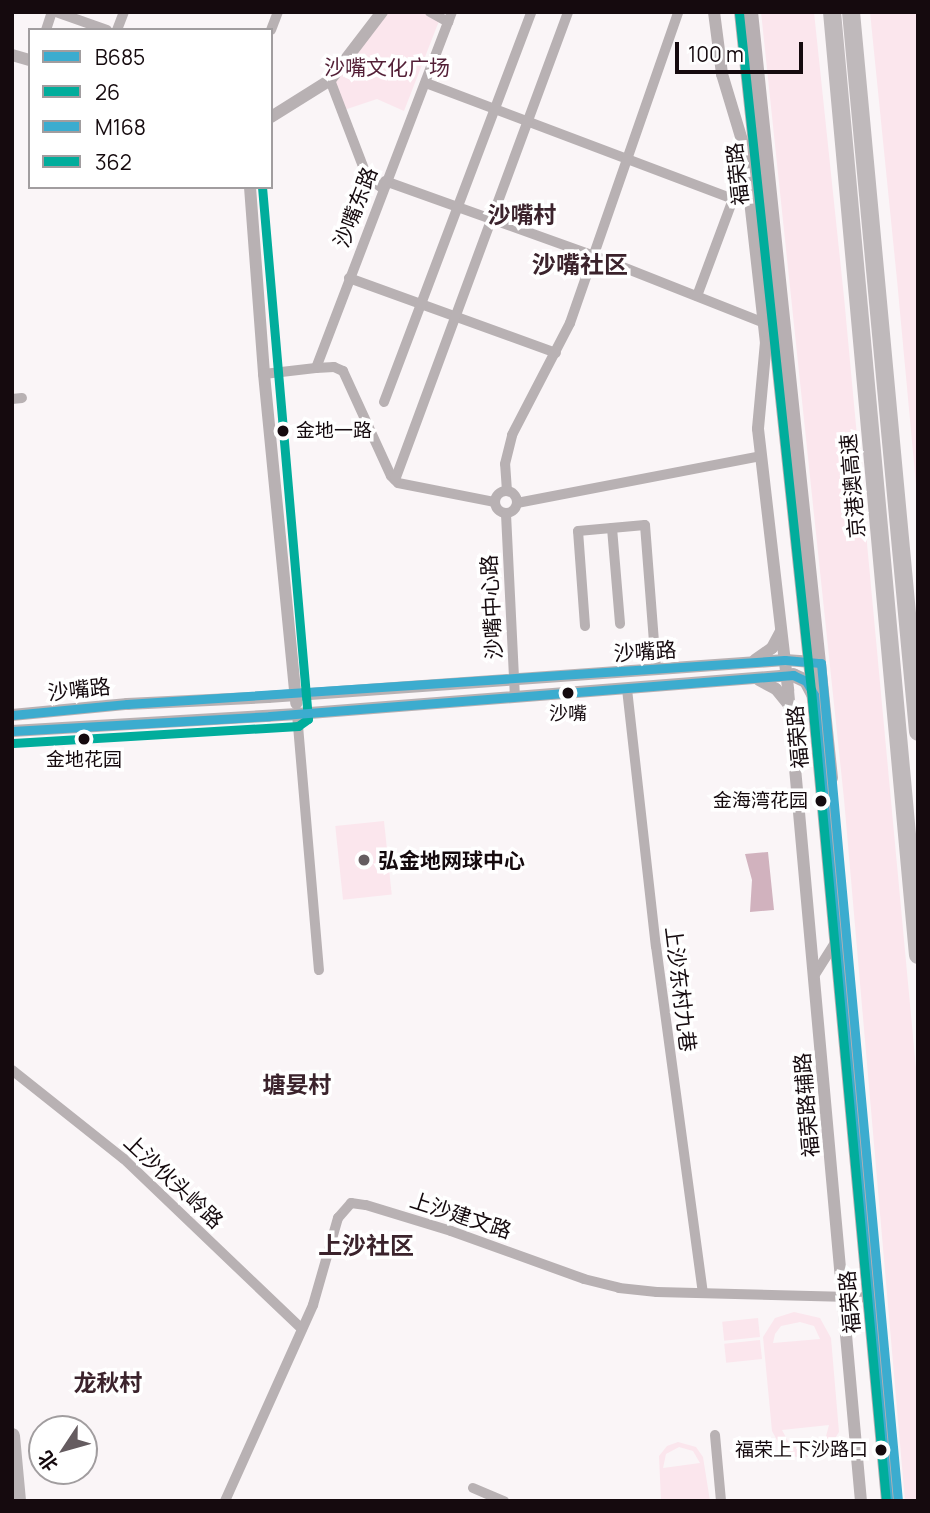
<!DOCTYPE html>
<html>
<head>
<meta charset="utf-8">
<style>
	body { margin:0 }
	#map { position:relative; width:930px; height:1513px; overflow:hidden; background:#faf5f7; font-family:Manrope,"Noto Sans SC",sans-serif }
	div>[style] { position:absolute }
	[style*='--x'] { left:calc(var(--x)*1px); top:calc(var(--y)*1px); width:calc(var(--w)*1px); rotate:calc(var(--a)*1deg) }
	.green>* { inset:0; background:#fbe6ed; transform-origin:0 0 }
	.water>* { inset:0; background:#d1b2be }
	.minor>* { height:10px; margin:-5px; padding:0 5px; transform-origin:5px; border-radius:5px; background:#b8b1b3 }
	.minor>.ring { margin:-5px; padding:0; box-sizing:content-box; background:none; border:10px solid #b8b1b3; border-radius:50% }
	.tertiary>* { height:12px; margin:-6px; padding:0 6px; transform-origin:6px; border-radius:6px; background:#b8b1b3 }
	.secondary>* { height:14px; margin:-7px; padding:0 7px; transform-origin:7px; border-radius:7px; background:#b7afb2 }
	.primary>* { height:16px; margin:-8px; padding:0 8px; transform-origin:8px; border-radius:8px; background:#bab4b6 }
	.motorway>* { height:18px; margin:-9px; padding:0 9px; transform-origin:9px; border-radius:9px; background:#bfb9bb }
	.bus-1>* { height:9px; margin:-4.5px; padding:0 4.5px; transform-origin:4.5px; border-radius:4.5px; background:#3caccf }
	.bus-2>* { height:9px; margin:-4.5px; padding:0 4.5px; transform-origin:4.5px; border-radius:4.5px; background:#01ad9c }
	.bus-3>* { height:9px; margin:-4.5px; padding:0 4.5px; transform-origin:4.5px; border-radius:4.5px; background:#3caccf }
	.bus-4>* { height:9px; margin:-4.5px; padding:0 4.5px; transform-origin:4.5px; border-radius:4.5px; background:#01ad9c }
	.dots>* { width:19px; height:19px; translate:-50% -50%; box-sizing:border-box; border:4px solid #fff; border-radius:50% }
	span { translate:-50% -50%; white-space:nowrap; text-align:center; line-height:1.15; -webkit-text-stroke:7px #fff; paint-order:stroke }
	.bus-label { font-size:19px; color:#150a0e }
	.left { translate:0 -50%; text-align:left }
	.right { translate:-100% -50%; text-align:right }
	.park-label { font-size:21px; color:#531f36 }
	.street-label { font-size:21px; color:#150a0e }
	.poi-label { font-size:21px; color:#150a0e; font-weight:700 }
	.neighbourhood-label { font-size:23px; color:#3b232c; font-weight:700 }
	.quarter-label { font-size:24px; color:#3b232c; font-weight:700 }
	.frame { position:absolute; inset:0; border:14px solid #150a0e; pointer-events:none }
	.legend { position:absolute; left:28px; top:28px; width:245px; height:161px; box-sizing:border-box; background:#fff; border:2px solid #a19d9f; margin:0; padding:9px 12px; list-style:none; font-size:21px; color:#150a0e }
	.legend li { display:flex; align-items:center; gap:14px; height:35px }
	.legend b { width:35px; border:2px solid #a19d9f }
	.north { position:absolute; left:28px; top:1415px; width:70px; height:70px; box-sizing:border-box; background:#fff; border:2px solid #a19d9f; border-radius:50%; rotate:234deg; font-size:19px; font-weight:700; line-height:28px; text-align:center; color:#150a0e }
	.north::after { content:''; display:block; margin:auto; width:24px; height:32px; background:#655c60; clip-path:polygon(50% 0,100% 100%,50% 72%,0 100%) }
	.scale { position:absolute; left:675px; top:42px; width:128px; height:32px; box-sizing:border-box; border:4px solid #150a0e; border-top:0; padding-left:9px; font-size:21px; line-height:24px; white-space:nowrap; color:#150a0e; -webkit-text-stroke:5px #fff; paint-order:stroke }
</style>
</head>
<body>
<div id="map">
	<div class="green">
		<div style="clip-path:polygon(388px 12px,423px 12px,439px 21px,404px 111px,377px 99px,344px 110px,334px 83px)"></div>
		<div style="clip-path:polygon(761px 12px,814px 12px,844px 297px,918px 1090px,918px 1501px,905px 1501px,844px 799px)"></div>
		<div style="clip-path:polygon(870px 12px,918px 12px,918px 506px,897px 280px)"></div>
		<div style="left:384px;top:821px;width:74px;height:49px;rotate:84deg"></div>
		<div style="clip-path:polygon(evenodd,794px 1312px,820px 1318px,831px 1338px,839px 1432px,827px 1451px,809px 1457px,796px 1457px,783px 1451px,772px 1431px,763px 1337px,775px 1318px,794px 1312px,800px 1322px,814px 1326px,820px 1339px,773px 1343px,775px 1334px,781px 1326px,800px 1322px,794px 1312px,829px 1425px,825px 1440px,808px 1447px,789px 1443px,782px 1430px,829px 1425px)"></div>
		<div style="left:758px;top:1318px;width:19px;height:36px;rotate:84deg"></div>
		<div style="left:760px;top:1340px;width:19px;height:36px;rotate:84deg"></div>
		<div style="clip-path:polygon(evenodd,678px 1442px,696px 1447px,703px 1457px,710px 1501px,661px 1501px,659px 1456px,667px 1446px,678px 1442px,679px 1447px,693px 1451px,700px 1463px,663px 1468px,666px 1454px,679px 1447px)"></div>
	</div>
	<div class="water">
		<div style="clip-path:polygon(768px 852px,774px 910px,750px 912px,752px 880px,745px 854px)"></div>
	</div>
	<div class="minor">
		<div style="--x:56;--y:12;--w:54;--a:19.4"></div>
		<div style="--x:430;--y:12;--w:21;--a:29"></div>
		<div style="--x:46;--y:30;--w:19;--a:-72"></div>
		<div style="--x:117;--y:30;--w:19;--a:-69"></div>
		<div style="--x:271;--y:30;--w:19;--a:-69"></div>
		<div style="--x:330;--y:80;--w:104;--a:69.1"></div>
		<div style="--x:367;--y:177;--w:19;--a:36"></div>
		<div style="--x:426;--y:83;--w:328;--a:20.7"></div>
		<div style="--x:733;--y:199;--w:17;--a:7"></div>
		<div style="--x:385;--y:181;--w:223;--a:19.7"></div>
		<div style="--x:595;--y:256;--w:185;--a:21.6"></div>
		<div style="--x:349;--y:278;--w:220;--a:19.9"></div>
		<div style="--x:697;--y:296;--w:103;--a:-69.6"></div>
		<div style="--x:316;--y:368;--w:18;--a:-3"></div>
		<div style="--x:334;--y:367;--w:10;--a:24"></div>
		<div style="--x:343;--y:371;--w:115;--a:65.4"></div>
		<div style="--x:391;--y:476;--w:10;--a:45"></div>
		<div style="--x:398;--y:483;--w:99;--a:11.1"></div>
		<div style="--x:264;--y:374;--w:52;--a:-6.6"></div>
		<div style="--x:316;--y:368;--w:381;--a:-69.1"></div>
		<div style="--x:12;--y:399;--w:10;--a:-6"></div>
		<div style="--x:384;--y:402;--w:417;--a:-69.3"></div>
		<div style="--x:395;--y:480;--w:499;--a:-69.7"></div>
		<div class="ring" style="left:495px;top:491px;width:12px;height:12px"></div>
		<div style="--x:507;--y:491;--w:27;--a:-94"></div>
		<div style="--x:505;--y:464;--w:30;--a:-76"></div>
		<div style="--x:512;--y:435;--w:126;--a:-62.6"></div>
		<div style="--x:570;--y:323;--w:329;--a:-70.8"></div>
		<div style="--x:517;--y:503;--w:248;--a:-10.9"></div>
		<div style="--x:506;--y:514;--w:183;--a:87.2"></div>
		<div style="--x:612;--y:528;--w:96;--a:85.2"></div>
		<div style="--x:585;--y:626;--w:95;--a:-94.2"></div>
		<div style="--x:578;--y:531;--w:67;--a:-5.1"></div>
		<div style="--x:645;--y:525;--w:144;--a:85.6"></div>
		<div style="--x:627;--y:689;--w:259;--a:83.6"></div>
		<div style="--x:656;--y:946;--w:350;--a:82.3"></div>
		<div style="--x:297;--y:714;--w:257;--a:85.1"></div>
		<div style="--x:814;--y:976;--w:41;--a:-57.8"></div>
		<div style="--x:12;--y:1070;--w:143;--a:38.5"></div>
		<div style="--x:124;--y:1159;--w:246;--a:43.7"></div>
		<div style="--x:715;--y:1435;--w:66;--a:84.8"></div>
		<div style="--x:473;--y:1488;--w:34;--a:23"></div>
		<div style="--x:225;--y:1501;--w:215;--a:-65.8"></div>
		<div style="--x:313;--y:1305;--w:91;--a:-74"></div>
		<div style="--x:338;--y:1218;--w:20;--a:-49"></div>
		<div style="--x:351;--y:1203;--w:15;--a:8"></div>
		<div style="--x:366;--y:1205;--w:89;--a:17"></div>
		<div style="--x:451;--y:1231;--w:141;--a:19.8"></div>
		<div style="--x:584;--y:1279;--w:36;--a:14"></div>
		<div style="--x:619;--y:1288;--w:38;--a:6"></div>
		<div style="--x:657;--y:1292;--w:222;--a:1.5"></div>
	</div>
	<div class="tertiary">
		<div style="--x:714;--y:12;--w:63;--a:82.6"></div>
		<div style="--x:722;--y:74;--w:76;--a:73.2"></div>
		<div style="--x:744;--y:147;--w:196;--a:83.6"></div>
		<div style="--x:766;--y:342;--w:87;--a:95.3"></div>
		<div style="--x:758;--y:429;--w:263;--a:83.4"></div>
		<div style="--x:788;--y:690;--w:814;--a:84.86"></div>
		<div style="--x:12;--y:55;--w:19;--a:16"></div>
		<div style="--x:271;--y:117;--w:70;--a:-32.1"></div>
		<div style="--x:330;--y:80;--w:86;--a:-52.6"></div>
		<div style="--x:250;--y:187;--w:188;--a:85.7"></div>
		<div style="--x:264;--y:374;--w:331;--a:84.4"></div>
		<div style="--x:755;--y:660;--w:21;--a:-35"></div>
		<div style="--x:772;--y:648;--w:19;--a:-62"></div>
		<div style="--x:759;--y:680;--w:19;--a:28"></div>
		<div style="--x:776;--y:689;--w:21;--a:51"></div>
		<div style="--x:12;--y:715;--w:116;--a:-5.5"></div>
		<div style="--x:127;--y:704;--w:141;--a:-2.8"></div>
		<div style="--x:268;--y:697;--w:518;--a:-4.09"></div>
		<div style="--x:785;--y:660;--w:32;--a:4"></div>
		<div style="--x:12;--y:731;--w:286;--a:-3.4"></div>
		<div style="--x:297;--y:714;--w:499;--a:-4.5"></div>
	</div>
	<div class="secondary">
		<div style="--x:741;--y:12;--w:681;--a:83.93"></div>
		<div style="--x:813;--y:689;--w:815;--a:84.72"></div>
		<div style="--x:751;--y:12;--w:770;--a:84.04"></div>
		<div style="--x:793;--y:675;--w:14;--a:25"></div>
		<div style="--x:806;--y:681;--w:15;--a:62"></div>
	</div>
	<div class="primary">
		<div style="--x:12;--y:1436;--w:65;--a:84.7"></div>
	</div>
	<div class="motorway">
		<div style="--x:832;--y:12;--w:947;--a:84.79"></div>
		<div style="--x:851;--y:12;--w:723;--a:84.68"></div>
	</div>
	<div class="bus-1">
		<div style="--x:12;--y:715;--w:116;--a:-5.5"></div>
		<div style="--x:127;--y:704;--w:659;--a:-3.83"></div>
		<div style="--x:785;--y:660;--w:36;--a:5"></div>
		<div style="--x:821;--y:663;--w:842;--a:84.75"></div>
	</div>
	<div class="bus-2">
		<div style="--x:13;--y:743;--w:286;--a:-3.4"></div>
		<div style="--x:298;--y:726;--w:12;--a:-35"></div>
		<div style="--x:308;--y:719;--w:534;--a:-94.94"></div>
	</div>
	<div class="bus-3">
		<div style="--x:12;--y:731;--w:258;--a:-3.3"></div>
		<div style="--x:270;--y:716;--w:525;--a:-4.48"></div>
		<div style="--x:793;--y:675;--w:14;--a:25"></div>
		<div style="--x:806;--y:681;--w:16;--a:60"></div>
		<div style="--x:814;--y:695;--w:809;--a:84.75"></div>
	</div>
	<div class="bus-4">
		<div style="--x:739;--y:13;--w:681;--a:83.93"></div>
		<div style="--x:811;--y:690;--w:814;--a:84.72"></div>
	</div>
	<div class="dots">
		<div style="left:283px;top:431px;background:#150a0e"></div>
		<div style="left:568px;top:693px;background:#150a0e"></div>
		<div style="left:84px;top:739px;background:#150a0e"></div>
		<div style="left:821px;top:801px;background:#150a0e"></div>
		<div style="left:364px;top:860px;background:#655c60"></div>
		<div style="left:881px;top:1450px;background:#150a0e"></div>
	</div>
	<div class="bus-label">
		<span class="left" style="left:296px;top:431px">金地一路</span>
		<span style="left:568px;top:714px">沙嘴</span>
		<span style="left:84px;top:760px">金地花园</span>
		<span class="right" style="left:808px;top:801px">金海湾花园</span>
		<span class="right" style="left:868px;top:1450px">福荣上下沙路口</span>
	</div>
	<div class="park-label">
		<span style="left:387px;top:67px">沙嘴文化广场</span>
	</div>
	<div class="street-label">
		<span style="left:737px;top:174px;rotate:-96deg">福荣路</span>
		<span style="left:355px;top:207px;rotate:-69deg">沙嘴东路</span>
		<span style="left:852px;top:486px;rotate:-95deg">京港澳高速</span>
		<span style="left:491px;top:607px;rotate:-93deg">沙嘴中心路</span>
		<span style="left:645px;top:651px;rotate:-4deg">沙嘴路</span>
		<span style="left:79px;top:689px;rotate:-6deg">沙嘴路</span>
		<span style="left:797px;top:737px;rotate:-95deg">福荣路</span>
		<span style="left:681px;top:989px;rotate:83deg">上沙东村九巷</span>
		<span style="left:806px;top:1105px;rotate:-95deg">福荣路辅路</span>
		<span style="left:174px;top:1181px;rotate:43deg">上沙伙头岭路</span>
		<span style="left:461px;top:1215px;rotate:18deg">上沙建文路</span>
		<span style="left:849px;top:1302px;rotate:-95deg">福荣路</span>
	</div>
	<div class="poi-label">
		<span class="left" style="left:378px;top:860px">弘金地网球中心</span>
	</div>
	<div class="neighbourhood-label">
		<span style="left:522px;top:214px">沙嘴村</span>
		<span style="left:297px;top:1084px">塘妟村</span>
		<span style="left:108px;top:1382px">龙秋村</span>
	</div>
	<div class="quarter-label">
		<span style="left:580px;top:264px">沙嘴社区</span>
		<span style="left:366px;top:1245px">上沙社区</span>
	</div>
	<div class="frame"></div>
	<ul class="legend">
	<li><b style="height:9px;background:#3caccf"></b>B685</li>
	<li><b style="height:9px;background:#01ad9c"></b>26</li>
	<li><b style="height:9px;background:#3caccf"></b>M168</li>
	<li><b style="height:9px;background:#01ad9c"></b>362</li>
	</ul>
	<div class="north">北</div>
	<div class="scale">100 m</div>
</div>
</body>
</html>
